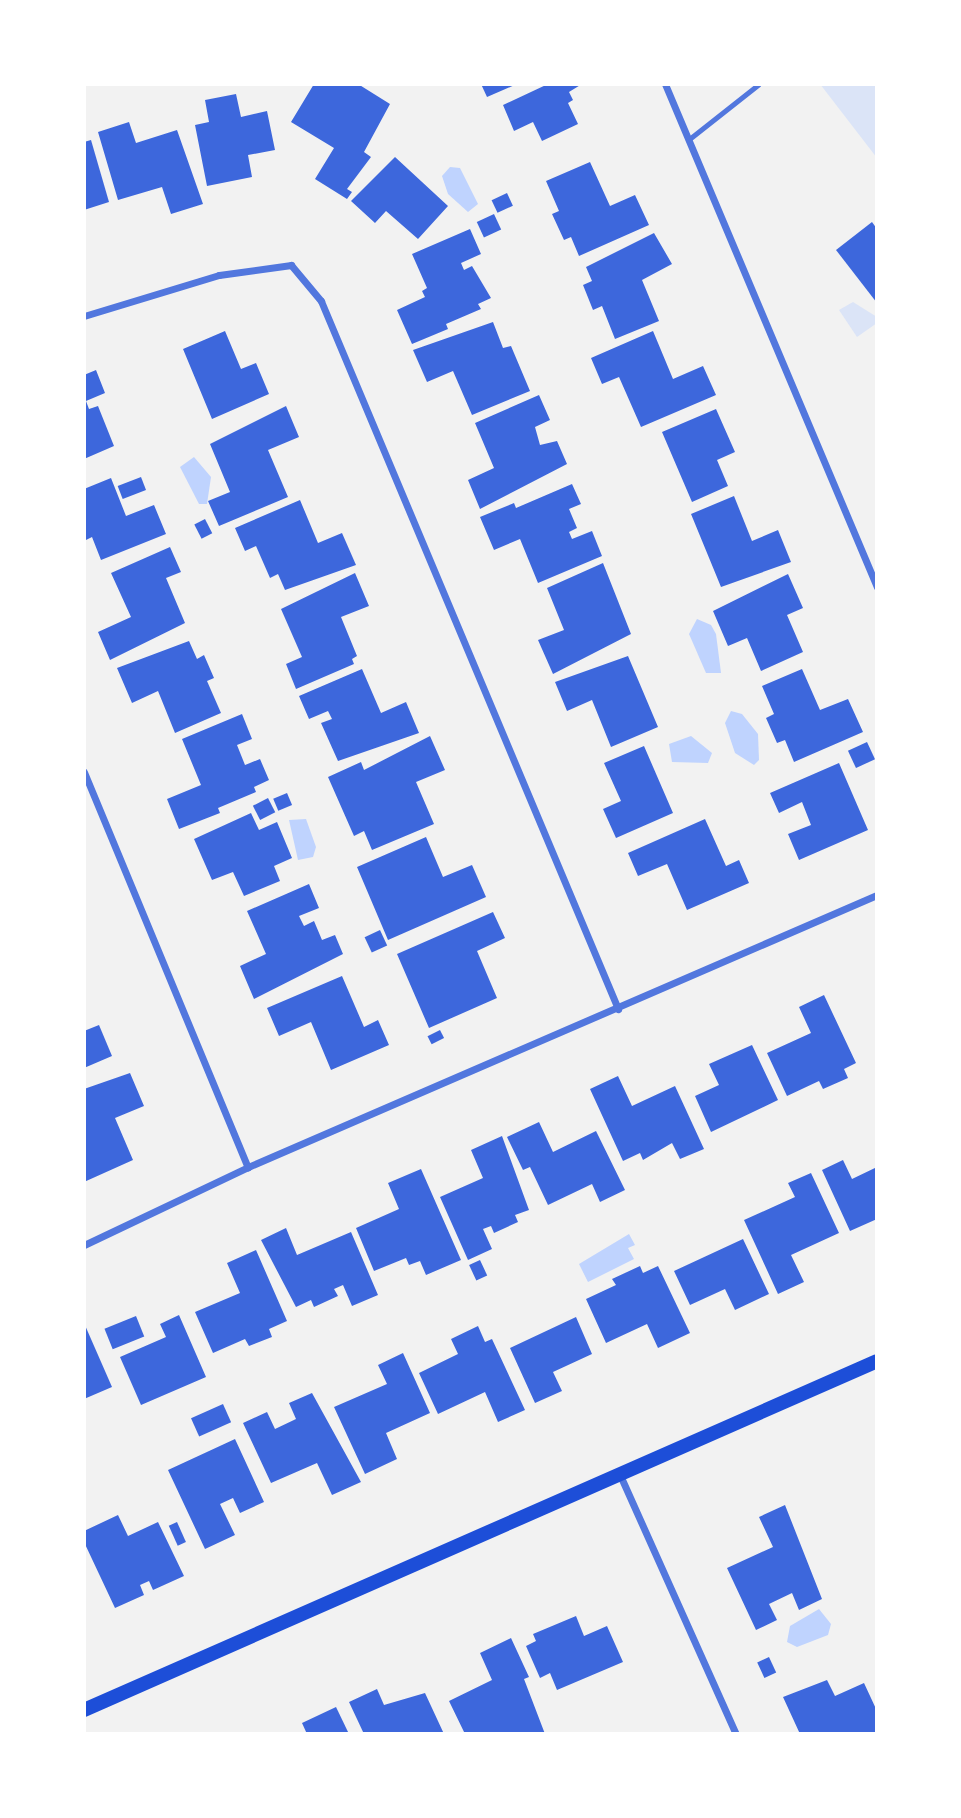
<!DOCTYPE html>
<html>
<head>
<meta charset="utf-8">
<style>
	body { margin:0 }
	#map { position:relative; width:961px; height:1818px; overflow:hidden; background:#f2f2f2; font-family:Overpass,sans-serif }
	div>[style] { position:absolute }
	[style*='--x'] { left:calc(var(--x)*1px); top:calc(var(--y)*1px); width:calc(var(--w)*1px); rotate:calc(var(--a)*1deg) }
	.green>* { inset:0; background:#dbe4f7 }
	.water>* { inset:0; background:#bfd3fe }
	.building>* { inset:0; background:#3d67dc; transform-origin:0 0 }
	.service>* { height:5px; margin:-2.5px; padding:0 2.5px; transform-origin:2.5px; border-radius:2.5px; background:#5277de }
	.minor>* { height:7px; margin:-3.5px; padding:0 3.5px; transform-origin:3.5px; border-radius:3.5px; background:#5277de }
	.secondary>* { height:14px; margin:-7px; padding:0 7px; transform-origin:7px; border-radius:7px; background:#1d4ed8 }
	span { translate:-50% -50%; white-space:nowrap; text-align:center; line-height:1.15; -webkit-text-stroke:7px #fff; paint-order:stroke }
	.frame { position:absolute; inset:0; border:86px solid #fff; pointer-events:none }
</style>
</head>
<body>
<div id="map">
	<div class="green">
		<div style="clip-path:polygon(820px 84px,877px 84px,877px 158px)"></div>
		<div style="clip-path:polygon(853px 302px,877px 317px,877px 323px,857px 337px,839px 310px)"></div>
	</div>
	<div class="water">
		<div style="clip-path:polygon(450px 167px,460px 168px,478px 204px,468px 212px,448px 194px,442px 176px)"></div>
		<div style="clip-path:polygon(194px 457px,211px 477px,207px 504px,199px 504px,180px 467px)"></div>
		<div style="clip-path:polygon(697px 619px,711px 625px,716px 634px,721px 673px,706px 673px,689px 634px)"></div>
		<div style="clip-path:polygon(731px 711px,742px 714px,758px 734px,759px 760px,754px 765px,735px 753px,725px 723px)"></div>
		<div style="clip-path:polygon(691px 736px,712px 753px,708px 763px,672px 762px,669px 744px)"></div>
		<div style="clip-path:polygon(306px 819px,316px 847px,313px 857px,298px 860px,289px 820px)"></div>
		<div style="clip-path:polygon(629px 1234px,635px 1245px,628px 1248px,634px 1259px,588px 1282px,579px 1264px)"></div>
		<div style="clip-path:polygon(819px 1609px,831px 1624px,828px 1635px,797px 1647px,787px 1642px,790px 1626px)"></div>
	</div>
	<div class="building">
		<div style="clip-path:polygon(314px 84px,358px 84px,390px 104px,364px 152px,371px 157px,347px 189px,352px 192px,347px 199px,315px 179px,334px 148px,291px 122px)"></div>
		<div style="clip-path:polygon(481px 84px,517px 84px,487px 97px)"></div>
		<div style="clip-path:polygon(548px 84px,582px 84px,569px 92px,573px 100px,568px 103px,578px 124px,542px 141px,533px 122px,514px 131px,503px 105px)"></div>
		<div style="clip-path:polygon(236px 94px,241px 117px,267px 111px,275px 150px,248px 155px,252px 177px,207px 186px,195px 125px,209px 122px,205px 100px)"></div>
		<div style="clip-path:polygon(129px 122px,136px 143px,177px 130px,203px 204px,171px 214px,162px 187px,118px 200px,98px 132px)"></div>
		<div style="clip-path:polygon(91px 140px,109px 202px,84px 210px,84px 142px)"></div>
		<div style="clip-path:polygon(395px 157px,448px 206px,418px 239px,386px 211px,375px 223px,351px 201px)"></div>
		<div style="clip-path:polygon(590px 162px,610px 206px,635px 195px,649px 225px,579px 256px,571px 237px,564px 240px,552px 214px,559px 211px,546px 181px)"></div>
		<div style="left:507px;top:193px;width:14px;height:17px;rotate:65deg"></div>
		<div style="left:494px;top:214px;width:17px;height:19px;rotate:65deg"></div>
		<div style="clip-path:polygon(872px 222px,877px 229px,877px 303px,836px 250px)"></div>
		<div style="clip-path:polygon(470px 229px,481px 254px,461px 263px,464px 270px,472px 266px,491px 298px,478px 304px,481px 309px,446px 324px,448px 329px,412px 344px,397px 310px,425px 297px,422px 291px,427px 288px,412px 254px)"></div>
		<div style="clip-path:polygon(654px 233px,672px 264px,642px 280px,659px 321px,615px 339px,602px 306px,593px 310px,583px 285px,592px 281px,586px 267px)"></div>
		<div style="clip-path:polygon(493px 322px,503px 348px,511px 346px,530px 391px,472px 415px,453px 371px,427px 382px,413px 350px)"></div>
		<div style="clip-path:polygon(225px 331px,241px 369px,256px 363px,269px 394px,212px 419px,183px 349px)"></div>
		<div style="clip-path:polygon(653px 331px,673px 379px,703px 366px,716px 395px,641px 427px,619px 377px,602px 384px,591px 358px)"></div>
		<div style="clip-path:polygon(96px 370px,105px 393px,86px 401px,89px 409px,98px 406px,114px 446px,84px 459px,84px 375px)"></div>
		<div style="clip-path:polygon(539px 395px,550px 420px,535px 427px,540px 445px,557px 441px,567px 464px,480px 509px,468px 480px,494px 468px,475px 423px)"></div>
		<div style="clip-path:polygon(286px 406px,299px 437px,268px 450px,288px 497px,219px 526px,208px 501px,230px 492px,210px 444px)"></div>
		<div style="clip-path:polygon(716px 409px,735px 452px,717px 460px,728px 486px,692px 502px,662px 432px)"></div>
		<div style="left:141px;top:477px;width:14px;height:25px;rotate:69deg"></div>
		<div style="clip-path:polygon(111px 478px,126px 516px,154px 505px,166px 534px,101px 560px,92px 537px,86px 540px,84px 534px,84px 489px)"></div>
		<div style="clip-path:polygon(572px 484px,581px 504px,569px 509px,577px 528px,569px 532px,572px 539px,592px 531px,602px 556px,538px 583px,520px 539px,494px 550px,480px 517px,514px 503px,516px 508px)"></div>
		<div style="clip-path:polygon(734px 496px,752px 541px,778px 530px,791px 562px,721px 587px,691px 514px)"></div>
		<div style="clip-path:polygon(300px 500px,318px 543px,342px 533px,356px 565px,285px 590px,278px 574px,270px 578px,256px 546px,245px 551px,235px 528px)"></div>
		<div style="left:205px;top:519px;width:16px;height:12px;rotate:63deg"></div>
		<div style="clip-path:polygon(170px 547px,181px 572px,166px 578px,185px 623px,110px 660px,98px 632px,131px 617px,111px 573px)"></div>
		<div style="clip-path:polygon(603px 563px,631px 634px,553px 674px,538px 640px,564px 630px,547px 588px)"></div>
		<div style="clip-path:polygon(355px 573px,369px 606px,341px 617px,357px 656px,352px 659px,354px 664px,296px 689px,286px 664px,302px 657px,281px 609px)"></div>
		<div style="clip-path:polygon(788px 574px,803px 608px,787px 615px,803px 652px,761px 671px,747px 638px,728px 646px,713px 611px)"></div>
		<div style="clip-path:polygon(189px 641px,197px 659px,204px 655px,214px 678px,207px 681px,221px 713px,175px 733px,158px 691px,132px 703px,117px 668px)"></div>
		<div style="clip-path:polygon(628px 656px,658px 727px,611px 747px,592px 700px,567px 711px,555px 682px)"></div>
		<div style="clip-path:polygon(362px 669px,381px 713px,406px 702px,419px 733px,338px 761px,321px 723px,332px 719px,328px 711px,309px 719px,299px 696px)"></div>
		<div style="clip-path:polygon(802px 669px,820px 710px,848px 699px,863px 732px,794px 762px,785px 740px,777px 743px,766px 718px,774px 714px,762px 686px)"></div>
		<div style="clip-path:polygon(242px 714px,252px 739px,237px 745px,245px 765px,260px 759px,269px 780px,254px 787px,256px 792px,218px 808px,220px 813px,179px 829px,167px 799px,201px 785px,182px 739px)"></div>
		<div style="clip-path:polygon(430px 736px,445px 770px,416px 782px,434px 824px,372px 850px,364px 831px,354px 836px,328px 777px,361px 762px,364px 770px)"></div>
		<div style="left:867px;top:742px;width:19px;height:21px;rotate:65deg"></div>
		<div style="clip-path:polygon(644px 746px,673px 813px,616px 838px,603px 809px,621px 801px,604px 763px)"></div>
		<div style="clip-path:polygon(839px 763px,868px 830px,799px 860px,788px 834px,811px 825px,802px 802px,779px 813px,770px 793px)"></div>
		<div style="left:287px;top:793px;width:13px;height:15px;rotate:67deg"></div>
		<div style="left:268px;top:798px;width:16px;height:17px;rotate:63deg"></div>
		<div style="clip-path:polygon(251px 813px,259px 830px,277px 822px,292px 858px,274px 866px,280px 881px,244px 896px,233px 872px,212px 880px,194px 839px)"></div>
		<div style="clip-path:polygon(705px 819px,726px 866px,739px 860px,749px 883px,687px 910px,667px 864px,638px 876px,628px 853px)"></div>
		<div style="clip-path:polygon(426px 837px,443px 877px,472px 865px,486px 897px,388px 940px,357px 867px)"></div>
		<div style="clip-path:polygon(309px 884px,319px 908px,299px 916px,304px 926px,314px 921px,322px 940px,335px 935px,343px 954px,254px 999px,240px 966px,266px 954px,247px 911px)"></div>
		<div style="clip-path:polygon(493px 912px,505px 938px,477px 951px,497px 998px,429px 1028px,397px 954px)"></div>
		<div style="left:380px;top:930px;width:17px;height:17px;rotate:65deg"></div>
		<div style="clip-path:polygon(342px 976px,364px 1027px,378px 1020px,389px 1045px,331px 1070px,311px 1022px,279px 1036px,267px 1008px)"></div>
		<div style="clip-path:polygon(824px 995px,856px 1063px,844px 1069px,848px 1078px,823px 1089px,819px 1081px,787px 1096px,767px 1053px,811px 1033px,799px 1007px)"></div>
		<div style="clip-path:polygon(99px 1025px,112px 1056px,84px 1068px,84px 1031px)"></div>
		<div style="left:440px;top:1030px;width:9px;height:14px;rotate:63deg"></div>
		<div style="clip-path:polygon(752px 1045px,778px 1100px,711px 1132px,695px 1096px,719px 1085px,709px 1064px)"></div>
		<div style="clip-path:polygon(130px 1073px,144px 1106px,115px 1118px,133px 1160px,84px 1182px,84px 1089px)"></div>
		<div style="clip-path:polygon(618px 1076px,632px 1106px,675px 1086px,704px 1149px,680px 1159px,672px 1143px,643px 1160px,640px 1153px,623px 1161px,590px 1089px)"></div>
		<div style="clip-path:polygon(539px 1122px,553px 1152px,596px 1131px,625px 1190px,600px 1202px,592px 1184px,548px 1205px,530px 1167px,523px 1170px,507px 1137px)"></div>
		<div style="clip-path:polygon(502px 1136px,529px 1210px,515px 1215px,518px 1222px,494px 1233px,491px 1226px,483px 1229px,492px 1249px,468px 1260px,440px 1197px,483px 1178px,471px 1150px)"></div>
		<div style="clip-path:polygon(843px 1160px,852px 1179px,877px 1167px,877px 1219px,850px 1231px,822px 1170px)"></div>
		<div style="clip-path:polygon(421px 1169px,461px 1260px,426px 1275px,420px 1261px,409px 1265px,406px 1258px,374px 1271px,356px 1228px,399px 1209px,388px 1183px)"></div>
		<div style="clip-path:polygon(811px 1173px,839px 1233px,791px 1255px,804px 1282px,778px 1294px,744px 1220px,795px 1197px,788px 1183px)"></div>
		<div style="clip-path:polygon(286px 1228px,297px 1255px,351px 1232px,378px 1295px,352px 1306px,343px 1285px,334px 1289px,338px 1296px,314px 1307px,311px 1300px,296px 1307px,261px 1240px)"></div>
		<div style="clip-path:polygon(743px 1239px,769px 1294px,735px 1310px,725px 1289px,690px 1305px,674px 1271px)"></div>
		<div style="clip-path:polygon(256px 1250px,287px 1321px,269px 1329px,272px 1337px,249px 1346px,245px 1339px,213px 1353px,195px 1312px,240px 1293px,227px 1263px)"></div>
		<div style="left:480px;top:1260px;width:17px;height:12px;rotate:65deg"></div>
		<div style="clip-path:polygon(640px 1266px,643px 1273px,658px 1266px,690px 1333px,658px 1348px,647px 1324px,606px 1343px,586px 1299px,616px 1285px,612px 1279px)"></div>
		<div style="clip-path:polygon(179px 1315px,206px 1377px,141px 1405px,120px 1357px,166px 1337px,160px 1324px)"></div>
		<div style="left:136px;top:1316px;width:22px;height:34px;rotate:68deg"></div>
		<div style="clip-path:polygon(576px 1317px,592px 1354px,553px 1372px,562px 1391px,535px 1403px,510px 1348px)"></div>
		<div style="clip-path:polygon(84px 1323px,112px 1387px,84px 1399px)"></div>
		<div style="clip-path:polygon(478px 1326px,485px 1342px,492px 1339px,525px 1410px,498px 1422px,485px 1392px,438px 1414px,419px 1373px,458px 1354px,451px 1339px)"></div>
		<div style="clip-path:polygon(403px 1353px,430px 1413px,386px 1433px,397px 1459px,365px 1474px,334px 1407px,387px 1384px,378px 1365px)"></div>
		<div style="clip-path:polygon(312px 1393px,361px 1482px,332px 1495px,317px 1463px,271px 1483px,243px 1423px,267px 1412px,275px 1429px,296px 1419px,289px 1403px)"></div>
		<div style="left:223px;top:1404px;width:20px;height:35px;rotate:66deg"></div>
		<div style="clip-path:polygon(235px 1439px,264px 1502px,240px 1513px,233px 1498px,220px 1504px,235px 1535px,205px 1549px,168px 1470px)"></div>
		<div style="clip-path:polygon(785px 1505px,822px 1599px,799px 1610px,792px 1593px,769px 1604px,777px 1620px,756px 1630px,727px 1568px,773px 1547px,759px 1517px)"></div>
		<div style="clip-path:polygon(118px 1515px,128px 1536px,158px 1522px,184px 1576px,153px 1590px,149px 1581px,140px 1585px,144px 1595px,115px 1608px,84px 1542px,84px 1531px)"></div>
		<div style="left:177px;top:1522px;width:22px;height:9px;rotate:66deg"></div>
		<div style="clip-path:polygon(576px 1616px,584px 1636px,607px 1626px,623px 1662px,557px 1690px,550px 1673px,540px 1678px,526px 1646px,536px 1641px,533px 1634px)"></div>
		<div style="clip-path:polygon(511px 1638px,529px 1677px,524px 1679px,545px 1734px,465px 1734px,449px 1701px,492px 1680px,480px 1653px)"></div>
		<div style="left:769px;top:1657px;width:17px;height:13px;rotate:65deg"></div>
		<div style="clip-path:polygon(827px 1680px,835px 1696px,864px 1683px,877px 1711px,877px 1734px,800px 1734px,783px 1697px)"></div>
		<div style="clip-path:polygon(377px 1689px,384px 1705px,425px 1693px,444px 1734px,364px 1734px,349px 1702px)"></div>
		<div style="clip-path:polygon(336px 1707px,349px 1734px,307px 1734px,302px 1723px)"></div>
	</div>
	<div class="service">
		<div style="--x:688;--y:140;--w:90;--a:-38.3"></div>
	</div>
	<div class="minor">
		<div style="--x:665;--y:84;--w:546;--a:67.15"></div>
		<div style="--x:84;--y:316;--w:141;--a:-16.9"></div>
		<div style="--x:219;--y:275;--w:73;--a:-7.9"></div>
		<div style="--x:291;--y:265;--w:47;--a:50.2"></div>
		<div style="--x:321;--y:301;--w:768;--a:67.24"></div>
		<div style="--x:84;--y:772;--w:428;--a:67.5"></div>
		<div style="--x:84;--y:1245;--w:182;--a:-25.4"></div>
		<div style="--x:248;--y:1167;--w:685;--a:-23.39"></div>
		<div style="--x:620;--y:1475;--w:284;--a:65.9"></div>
	</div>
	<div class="secondary">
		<div style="--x:84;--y:1710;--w:866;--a:-23.75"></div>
	</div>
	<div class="frame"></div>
</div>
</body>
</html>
